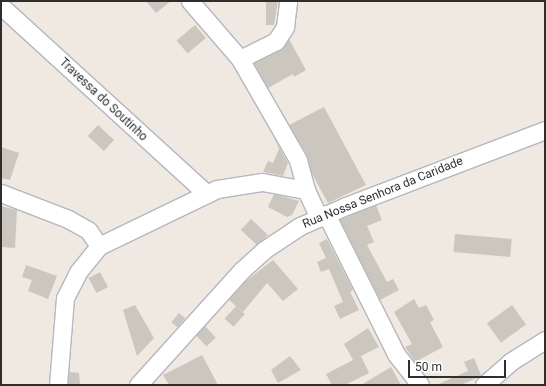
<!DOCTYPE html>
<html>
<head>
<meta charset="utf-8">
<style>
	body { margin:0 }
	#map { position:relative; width:546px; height:386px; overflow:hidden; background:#efe9e1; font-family:Roboto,sans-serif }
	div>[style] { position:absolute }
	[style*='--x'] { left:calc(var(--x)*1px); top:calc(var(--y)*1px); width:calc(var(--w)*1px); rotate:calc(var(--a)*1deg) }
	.building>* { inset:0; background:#cbc7bf; transform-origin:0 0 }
	.roads { filter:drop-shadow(1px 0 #b4b7c1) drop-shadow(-1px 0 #b4b7c1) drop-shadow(0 1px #b4b7c1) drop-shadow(0 -1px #b4b7c1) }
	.minor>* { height:17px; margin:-8.5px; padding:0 8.5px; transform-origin:8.5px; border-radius:8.5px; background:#fff }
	span { translate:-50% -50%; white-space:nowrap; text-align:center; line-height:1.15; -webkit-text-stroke:3.5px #fff; paint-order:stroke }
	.street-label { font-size:12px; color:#2e2e2e }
	.frame { position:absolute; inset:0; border:2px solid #2e2e2e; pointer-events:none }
	.scale { position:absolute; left:408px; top:360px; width:98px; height:18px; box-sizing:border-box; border:2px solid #2e2e2e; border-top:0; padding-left:5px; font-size:12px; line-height:14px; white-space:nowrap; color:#2e2e2e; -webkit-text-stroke:3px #fff; paint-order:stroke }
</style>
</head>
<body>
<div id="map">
	<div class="building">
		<div style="clip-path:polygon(146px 1px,171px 1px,156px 13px)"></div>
		<div style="clip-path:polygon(266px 1px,278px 1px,274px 25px,266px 25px)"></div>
		<div style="left:195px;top:25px;width:17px;height:24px;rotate:50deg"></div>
		<div style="clip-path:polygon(289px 39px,306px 70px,294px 77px,293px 74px,268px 88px,254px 63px,281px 50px)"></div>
		<div style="clip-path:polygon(324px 107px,366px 185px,328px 203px,311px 172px,307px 155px,289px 125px)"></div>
		<div style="left:98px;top:125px;width:22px;height:15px;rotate:43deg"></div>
		<div style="clip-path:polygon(274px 138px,288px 163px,283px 176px,263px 172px,268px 161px,273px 163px,279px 149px)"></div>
		<div style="clip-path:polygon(1px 147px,19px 153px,10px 180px,1px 178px)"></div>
		<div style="clip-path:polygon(274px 194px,299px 201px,292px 215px,287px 217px,268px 207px)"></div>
		<div style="clip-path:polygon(376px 205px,382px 220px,367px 226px,374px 242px,367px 245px,387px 282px,393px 279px,399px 290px,380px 300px,340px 220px)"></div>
		<div style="clip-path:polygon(1px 206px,17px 210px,15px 248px,1px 247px)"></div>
		<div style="left:251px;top:219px;width:23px;height:15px;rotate:43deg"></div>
		<div style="left:455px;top:234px;width:57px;height:18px;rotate:5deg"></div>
		<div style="clip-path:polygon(327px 239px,353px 290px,350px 292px,359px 310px,340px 319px,334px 306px,343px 302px,329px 269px,321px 272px,317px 262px,326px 258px,319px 243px)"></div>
		<div style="clip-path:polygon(273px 260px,298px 289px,283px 301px,267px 283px,243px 312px,229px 300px,246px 281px)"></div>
		<div style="clip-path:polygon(26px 265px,57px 276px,48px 299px,28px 291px,32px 280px,22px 277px)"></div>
		<div style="left:100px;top:272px;width:17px;height:13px;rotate:62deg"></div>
		<div style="clip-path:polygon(414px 299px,419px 308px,426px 305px,434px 320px,430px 322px,443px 347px,415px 362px,405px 347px,412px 344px,394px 312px)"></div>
		<div style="clip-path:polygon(135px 305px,154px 338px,137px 356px,123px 310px)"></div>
		<div style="left:512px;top:305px;width:24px;height:31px;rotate:54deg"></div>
		<div style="left:236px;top:306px;width:12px;height:17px;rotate:42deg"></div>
		<div style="left:179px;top:313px;width:8px;height:12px;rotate:40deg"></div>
		<div style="left:205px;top:326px;width:16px;height:13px;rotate:47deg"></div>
		<div style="clip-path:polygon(368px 328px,379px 347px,361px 356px,369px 373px,345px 385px,332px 385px,326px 374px,353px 360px,344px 344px)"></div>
		<div style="clip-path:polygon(202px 355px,218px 385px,169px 385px,163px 375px)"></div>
		<div style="clip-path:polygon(290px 356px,301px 370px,278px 383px,271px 370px)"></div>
		<div style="clip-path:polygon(474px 358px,481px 375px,477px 378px,461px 385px,436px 385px,468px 371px,464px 362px)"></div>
		<div style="clip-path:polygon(391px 367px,401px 385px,361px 385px)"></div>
		<div style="clip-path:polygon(69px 372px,79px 373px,80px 385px,68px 385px)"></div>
	</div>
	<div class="roads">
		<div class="minor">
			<div style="--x:190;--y:1;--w:77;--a:49.2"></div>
			<div style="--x:240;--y:59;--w:116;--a:60.1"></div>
			<div style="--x:298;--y:160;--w:31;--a:75"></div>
			<div style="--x:306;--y:190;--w:31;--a:65"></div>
			<div style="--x:1;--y:6;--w:279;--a:42.4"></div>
			<div style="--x:240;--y:59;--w:40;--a:-26.6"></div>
			<div style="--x:276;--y:41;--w:17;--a:-57"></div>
			<div style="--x:285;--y:27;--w:26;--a:-83"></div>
			<div style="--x:1;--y:193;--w:72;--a:21.2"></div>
			<div style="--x:68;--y:219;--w:23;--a:29"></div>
			<div style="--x:88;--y:230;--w:19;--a:55"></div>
			<div style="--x:326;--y:214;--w:157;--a:63.4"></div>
			<div style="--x:396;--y:354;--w:39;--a:52"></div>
			<div style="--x:58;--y:385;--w:87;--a:-85.4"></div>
			<div style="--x:65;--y:298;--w:29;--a:-63"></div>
			<div style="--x:78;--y:272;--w:33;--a:-51"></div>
			<div style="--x:99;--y:246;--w:131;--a:-25.8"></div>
			<div style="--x:217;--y:189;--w:46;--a:-8.8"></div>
			<div style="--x:262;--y:182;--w:45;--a:10.3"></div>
			<div style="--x:138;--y:385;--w:155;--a:-47.9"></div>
			<div style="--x:242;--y:270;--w:30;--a:-42"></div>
			<div style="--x:264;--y:250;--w:43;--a:-33.7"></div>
			<div style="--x:300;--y:226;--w:50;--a:-23.5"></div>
			<div style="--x:346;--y:206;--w:213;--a:-20.9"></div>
			<div style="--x:484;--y:385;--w:35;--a:-41"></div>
			<div style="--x:510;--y:362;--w:41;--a:-32.2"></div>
		</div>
	</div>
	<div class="street-label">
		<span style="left:103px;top:100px;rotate:43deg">Travessa do Soutinho</span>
		<span style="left:383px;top:193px;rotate:-22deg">Rua Nossa Senhora da Caridade</span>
	</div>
	<div class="frame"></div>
	<div class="scale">50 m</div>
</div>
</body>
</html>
